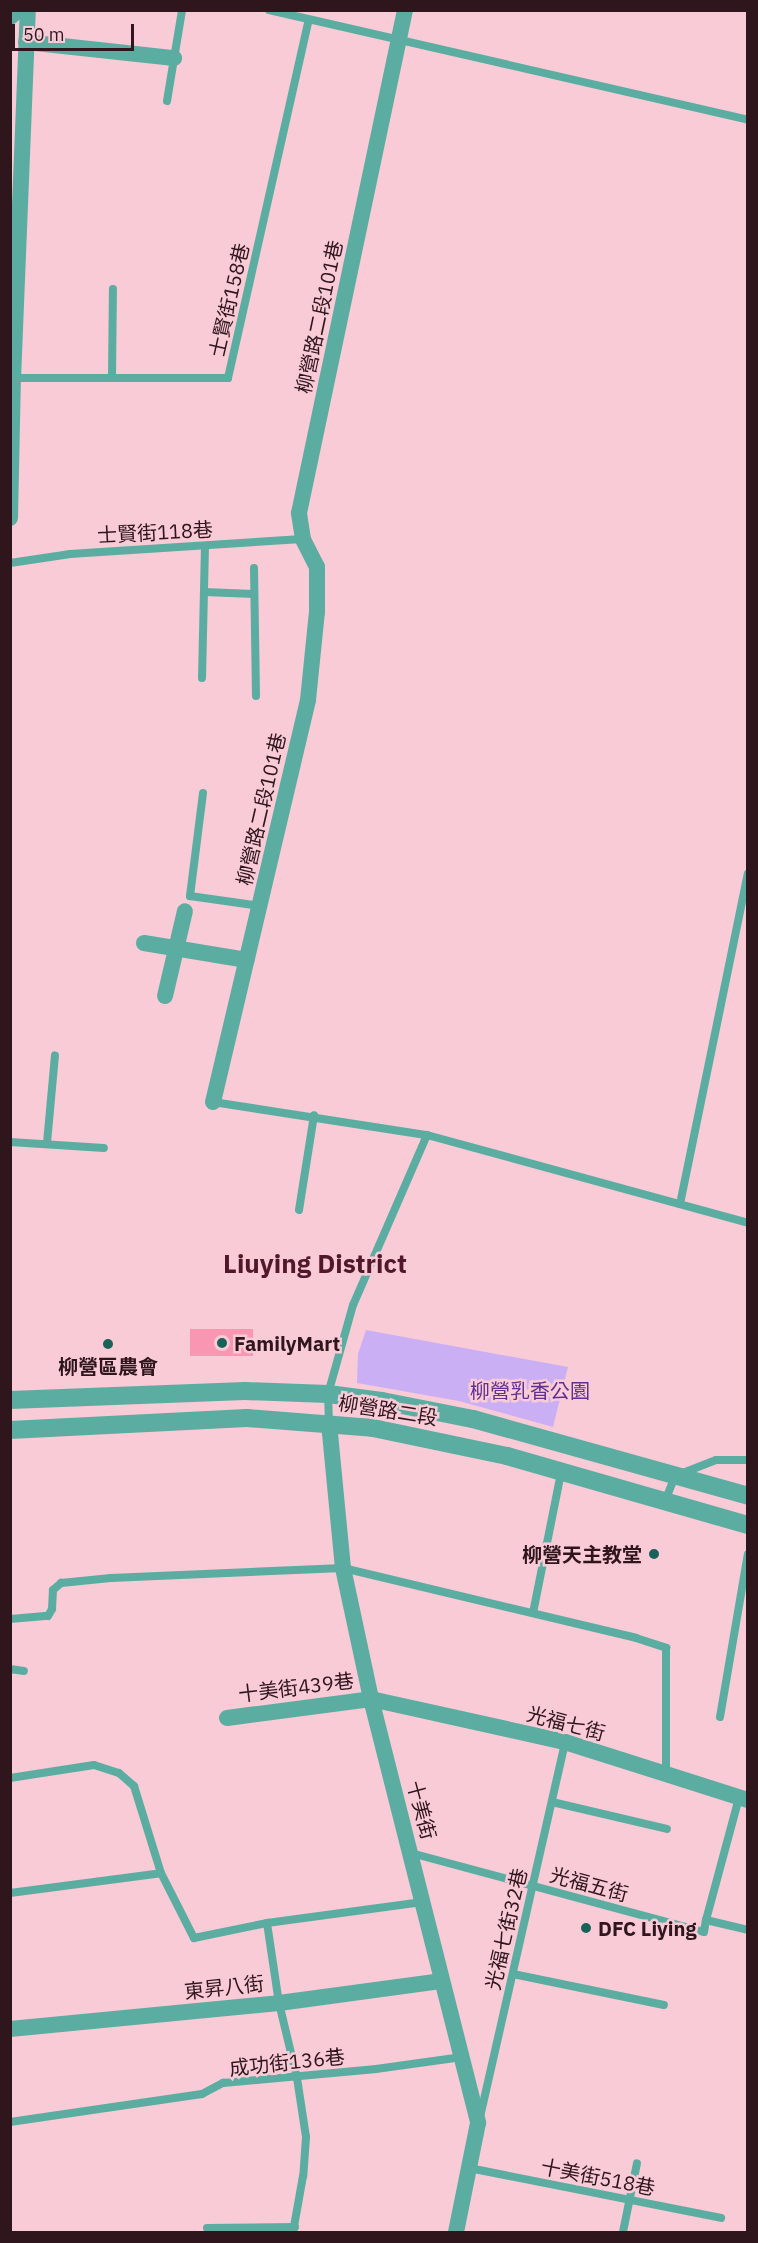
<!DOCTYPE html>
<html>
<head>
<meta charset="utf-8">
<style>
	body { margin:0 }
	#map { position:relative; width:758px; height:2243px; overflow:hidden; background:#f8cbd6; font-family:"IBM Plex Sans","Noto Sans TC",sans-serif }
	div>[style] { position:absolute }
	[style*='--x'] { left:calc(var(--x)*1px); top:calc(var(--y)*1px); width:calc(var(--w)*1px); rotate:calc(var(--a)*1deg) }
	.green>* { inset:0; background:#cbaff5 }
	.building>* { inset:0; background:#f996b1; transform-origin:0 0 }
	.service>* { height:8px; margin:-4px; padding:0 4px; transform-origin:4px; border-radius:4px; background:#5cada1 }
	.minor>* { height:16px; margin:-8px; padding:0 8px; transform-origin:8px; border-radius:8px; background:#5cada1 }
	.tertiary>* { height:18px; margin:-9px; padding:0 9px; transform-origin:9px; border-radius:9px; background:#5cada1 }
	.dots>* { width:16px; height:16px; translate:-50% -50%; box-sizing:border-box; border:3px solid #f8cbd6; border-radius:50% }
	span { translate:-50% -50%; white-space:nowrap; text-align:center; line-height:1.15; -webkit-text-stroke:5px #f8cbd6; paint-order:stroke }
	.street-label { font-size:20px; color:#2f151c }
	.poi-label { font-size:20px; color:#2f151c; font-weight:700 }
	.left { translate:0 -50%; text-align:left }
	.right { translate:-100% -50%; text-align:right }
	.park-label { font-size:20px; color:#5f3191 }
	.district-label { font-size:26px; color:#51182c; font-weight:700 }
	.frame { position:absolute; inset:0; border:12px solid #2f151c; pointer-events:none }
	.scale { position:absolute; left:12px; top:24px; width:122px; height:27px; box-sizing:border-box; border:3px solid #2f151c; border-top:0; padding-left:8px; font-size:18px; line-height:21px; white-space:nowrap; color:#2f151c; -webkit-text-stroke:4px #f8cbd6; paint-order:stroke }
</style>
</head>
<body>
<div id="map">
	<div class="green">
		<div style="clip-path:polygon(366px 1330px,568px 1367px,553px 1427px,459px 1401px,357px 1383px,358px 1354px)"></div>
	</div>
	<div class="building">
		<div style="left:253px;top:1329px;width:27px;height:63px;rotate:90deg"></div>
	</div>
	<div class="service">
		<div style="--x:269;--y:10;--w:491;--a:12.9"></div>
		<div style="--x:167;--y:101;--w:92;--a:-80.6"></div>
		<div style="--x:11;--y:378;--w:217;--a:0"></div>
		<div style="--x:228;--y:378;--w:367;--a:-77.3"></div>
		<div style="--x:112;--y:378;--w:89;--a:-89.4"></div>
		<div style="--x:10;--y:563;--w:61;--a:-8.5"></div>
		<div style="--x:70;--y:554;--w:233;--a:-3.7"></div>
		<div style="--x:254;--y:568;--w:128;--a:89.1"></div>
		<div style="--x:204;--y:592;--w:50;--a:2.3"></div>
		<div style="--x:202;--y:678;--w:132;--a:-88.7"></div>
		<div style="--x:203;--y:793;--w:104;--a:97.2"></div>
		<div style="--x:190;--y:896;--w:71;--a:8.1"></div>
		<div style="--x:213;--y:1102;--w:217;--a:8.8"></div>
		<div style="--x:427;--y:1135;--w:185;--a:113.5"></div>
		<div style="--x:353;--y:1305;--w:92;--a:105.7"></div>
		<div style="--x:328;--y:1394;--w:29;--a:88"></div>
		<div style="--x:427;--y:1135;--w:333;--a:15.3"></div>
		<div style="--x:10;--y:1142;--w:94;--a:3.7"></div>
		<div style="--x:47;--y:1143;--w:88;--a:-84.8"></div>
		<div style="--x:680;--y:1204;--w:337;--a:-78.4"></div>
		<div style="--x:299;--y:1210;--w:96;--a:-81"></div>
		<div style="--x:665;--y:1501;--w:27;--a:-68"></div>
		<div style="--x:675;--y:1476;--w:44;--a:-21.3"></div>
		<div style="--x:716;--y:1460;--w:32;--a:0"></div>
		<div style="--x:533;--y:1613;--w:143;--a:-78.7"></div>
		<div style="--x:10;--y:1619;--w:38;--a:-5"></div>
		<div style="--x:48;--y:1616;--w:8;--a:-60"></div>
		<div style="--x:52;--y:1609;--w:19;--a:-87"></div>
		<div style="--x:53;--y:1590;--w:11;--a:-41"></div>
		<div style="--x:61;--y:1583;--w:50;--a:-5.7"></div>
		<div style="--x:111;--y:1578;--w:232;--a:-2.5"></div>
		<div style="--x:343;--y:1568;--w:301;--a:13.4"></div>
		<div style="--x:636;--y:1638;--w:32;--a:18"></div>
		<div style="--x:666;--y:1648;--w:125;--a:90"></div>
		<div style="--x:10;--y:1669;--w:14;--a:8"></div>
		<div style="--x:720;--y:1717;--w:165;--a:-80.3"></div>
		<div style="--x:10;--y:1778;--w:85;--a:-8.8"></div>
		<div style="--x:94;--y:1765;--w:26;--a:18"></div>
		<div style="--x:119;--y:1773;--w:20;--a:41"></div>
		<div style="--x:134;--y:1786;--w:91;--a:72.8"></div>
		<div style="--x:552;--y:1802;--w:118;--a:13.2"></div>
		<div style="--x:411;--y:1853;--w:303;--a:15.1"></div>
		<div style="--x:704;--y:1932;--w:12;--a:-81"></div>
		<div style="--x:706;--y:1920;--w:43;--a:13.4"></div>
		<div style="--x:10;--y:1893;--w:152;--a:-7.5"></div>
		<div style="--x:161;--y:1873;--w:73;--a:63.1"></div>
		<div style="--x:194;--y:1938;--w:75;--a:-11.6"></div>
		<div style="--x:267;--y:1923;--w:157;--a:-7.7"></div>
		<div style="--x:706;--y:1920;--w:126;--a:-74.9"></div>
		<div style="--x:267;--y:1923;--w:81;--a:81.5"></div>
		<div style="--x:279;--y:2003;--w:77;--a:76.5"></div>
		<div style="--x:297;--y:2078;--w:60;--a:81.3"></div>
		<div style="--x:306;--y:2137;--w:39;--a:94"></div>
		<div style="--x:303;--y:2176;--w:57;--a:100.1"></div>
		<div style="--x:513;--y:1974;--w:154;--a:11.6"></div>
		<div style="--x:480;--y:2117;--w:385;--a:-77.2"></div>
		<div style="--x:10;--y:2122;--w:194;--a:-8.3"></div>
		<div style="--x:202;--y:2094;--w:24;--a:-28"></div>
		<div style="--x:223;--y:2083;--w:154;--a:-5.2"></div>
		<div style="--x:376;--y:2069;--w:87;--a:-7.9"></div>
		<div style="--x:469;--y:2168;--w:257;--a:11.2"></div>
		<div style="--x:207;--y:2228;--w:88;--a:-0.7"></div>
		<div style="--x:623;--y:2232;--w:70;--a:-78.5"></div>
	</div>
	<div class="minor">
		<div style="--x:26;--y:42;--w:149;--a:6.2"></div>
		<div style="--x:10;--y:518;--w:139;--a:-88.8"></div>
		<div style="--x:13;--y:379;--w:369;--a:-87.7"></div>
		<div style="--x:144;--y:943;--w:104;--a:9.4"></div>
		<div style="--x:165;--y:996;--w:87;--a:-76.8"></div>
		<div style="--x:213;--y:1102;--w:413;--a:-76.7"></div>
		<div style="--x:308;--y:700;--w:88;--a:-84.2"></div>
		<div style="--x:317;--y:612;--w:45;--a:-90"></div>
		<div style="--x:317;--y:567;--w:31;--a:-117"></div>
		<div style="--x:303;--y:539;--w:26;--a:-99"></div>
		<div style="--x:299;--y:513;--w:514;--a:-78.1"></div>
		<div style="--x:329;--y:1423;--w:146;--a:84.5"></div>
		<div style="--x:343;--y:1568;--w:134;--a:77.9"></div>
		<div style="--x:371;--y:1699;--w:437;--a:75.8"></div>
		<div style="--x:478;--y:2123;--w:111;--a:101.4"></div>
		<div style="--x:227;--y:1718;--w:145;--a:-7.5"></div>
		<div style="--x:371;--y:1699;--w:199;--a:12.5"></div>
		<div style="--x:565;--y:1742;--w:192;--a:17.6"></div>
		<div style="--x:10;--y:2029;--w:270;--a:-5.5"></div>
		<div style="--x:279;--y:2003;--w:163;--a:-7.7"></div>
	</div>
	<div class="tertiary">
		<div style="--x:10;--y:16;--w:9;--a:-41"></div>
		<div style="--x:10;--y:1400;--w:235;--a:-2.2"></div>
		<div style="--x:245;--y:1391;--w:83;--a:2.1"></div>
		<div style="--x:328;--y:1394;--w:54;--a:7.4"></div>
		<div style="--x:382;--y:1401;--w:93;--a:11.2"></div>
		<div style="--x:473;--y:1419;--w:286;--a:15.6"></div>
		<div style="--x:10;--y:1430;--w:237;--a:-2.9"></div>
		<div style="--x:247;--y:1418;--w:126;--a:4.5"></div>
		<div style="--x:373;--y:1428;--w:137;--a:11.8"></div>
		<div style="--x:507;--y:1456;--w:251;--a:16"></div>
	</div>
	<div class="dots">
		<div style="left:222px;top:1343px;background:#186259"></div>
		<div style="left:108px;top:1344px;background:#186259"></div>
		<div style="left:654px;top:1554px;background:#186259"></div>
		<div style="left:586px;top:1928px;background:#186259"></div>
	</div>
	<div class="street-label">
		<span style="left:229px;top:300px;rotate:-77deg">士賢街158巷</span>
		<span style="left:319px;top:317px;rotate:-78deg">柳營路二段101巷</span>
		<span style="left:155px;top:532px;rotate:-3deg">士賢街118巷</span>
		<span style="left:261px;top:809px;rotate:-77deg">柳營路二段101巷</span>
		<span style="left:388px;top:1410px;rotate:9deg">柳營路二段</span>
		<span style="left:296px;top:1687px;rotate:-7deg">十美街439巷</span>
		<span style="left:566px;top:1723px;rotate:15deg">光福七街</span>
		<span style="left:422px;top:1810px;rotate:75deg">十美街</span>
		<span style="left:589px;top:1884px;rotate:15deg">光福五街</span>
		<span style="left:506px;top:1929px;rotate:-77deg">光福七街32巷</span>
		<span style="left:224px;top:1987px;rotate:-6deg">東昇八街</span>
		<span style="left:287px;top:2062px;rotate:-6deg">成功街136巷</span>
		<span style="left:598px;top:2177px;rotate:11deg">十美街518巷</span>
	</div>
	<div class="poi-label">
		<span class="left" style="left:234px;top:1343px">FamilyMart</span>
		<span style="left:108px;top:1366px">柳營區農會</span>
		<span class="right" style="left:642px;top:1554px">柳營天主教堂</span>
		<span class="left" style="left:598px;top:1928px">DFC Liying</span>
	</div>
	<div class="park-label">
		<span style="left:530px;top:1390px">柳營乳香公園</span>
	</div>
	<div class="district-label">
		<span style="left:315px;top:1264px">Liuying District</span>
	</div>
	<div class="frame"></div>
	<div class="scale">50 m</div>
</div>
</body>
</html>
